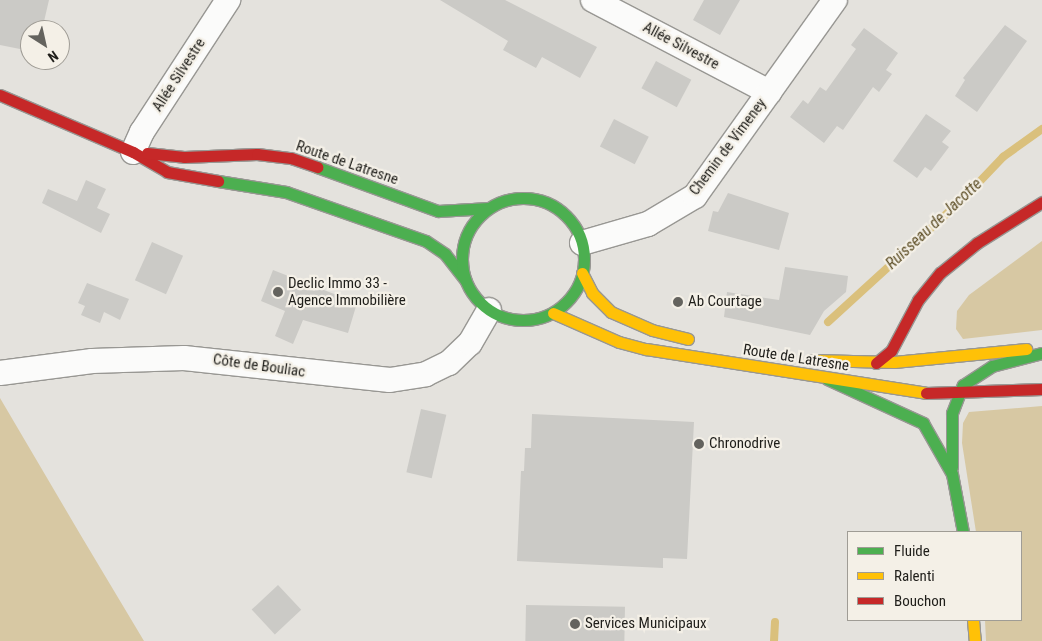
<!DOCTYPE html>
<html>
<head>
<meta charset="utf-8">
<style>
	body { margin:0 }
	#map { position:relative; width:1042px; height:641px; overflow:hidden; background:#e4e2dd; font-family:"Roboto Condensed",sans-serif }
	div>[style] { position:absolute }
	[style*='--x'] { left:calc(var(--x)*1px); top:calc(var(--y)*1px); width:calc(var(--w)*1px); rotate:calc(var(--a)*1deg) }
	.green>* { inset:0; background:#d7c8a3 }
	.stream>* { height:8px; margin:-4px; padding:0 4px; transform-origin:4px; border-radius:4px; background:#dac07c }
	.building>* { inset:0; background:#cbcac6; transform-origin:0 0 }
	.roads { filter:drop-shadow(1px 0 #989793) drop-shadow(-1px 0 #989793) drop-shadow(0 1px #989793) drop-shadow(0 -1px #989793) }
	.street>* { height:24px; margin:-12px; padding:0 12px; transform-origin:12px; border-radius:12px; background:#fbfbfa }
	.fast>* { height:11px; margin:-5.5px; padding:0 5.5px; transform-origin:5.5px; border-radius:5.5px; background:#4caf50 }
	.fast>.ring { margin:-5.5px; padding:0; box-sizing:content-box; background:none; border:11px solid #4caf50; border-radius:50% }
	.slow>* { height:11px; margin:-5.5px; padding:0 5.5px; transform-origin:5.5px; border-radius:5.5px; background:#ffc107 }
	.jam>* { height:11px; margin:-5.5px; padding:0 5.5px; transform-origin:5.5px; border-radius:5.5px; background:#c62828 }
	.dots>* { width:14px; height:14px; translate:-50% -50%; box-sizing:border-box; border:2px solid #f4f0e7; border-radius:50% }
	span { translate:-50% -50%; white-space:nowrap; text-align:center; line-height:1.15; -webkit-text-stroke:4.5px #f4f0e7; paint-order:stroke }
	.street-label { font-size:15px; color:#1f1e1a }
	.poi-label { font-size:15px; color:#1f1e1a }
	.left { translate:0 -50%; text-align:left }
	.water-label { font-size:16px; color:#5e4f27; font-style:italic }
	.legend { position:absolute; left:847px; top:531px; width:175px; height:90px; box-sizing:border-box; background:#f4f0e7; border:1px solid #9f9c95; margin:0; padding:6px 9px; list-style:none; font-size:15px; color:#1f1e1a }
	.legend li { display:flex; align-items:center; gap:10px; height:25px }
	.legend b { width:25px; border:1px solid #9f9c95 }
	.north { position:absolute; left:20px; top:20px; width:50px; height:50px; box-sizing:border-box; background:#f4f0e7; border:1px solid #9f9c95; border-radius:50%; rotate:145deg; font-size:14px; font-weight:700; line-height:20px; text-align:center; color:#1f1e1a }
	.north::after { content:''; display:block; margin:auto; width:18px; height:22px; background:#64635e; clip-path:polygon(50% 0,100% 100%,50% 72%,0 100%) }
</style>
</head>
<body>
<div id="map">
	<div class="green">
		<div style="clip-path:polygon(1042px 241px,1042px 330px,963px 339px,956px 329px,957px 311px,969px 295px)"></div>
		<div style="clip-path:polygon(0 398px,80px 534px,144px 641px,0 641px)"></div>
		<div style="clip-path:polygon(1042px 406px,1042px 641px,986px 641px,985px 620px,1021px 620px,1021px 532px,976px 532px,962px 443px,963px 423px,969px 412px)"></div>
	</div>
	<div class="stream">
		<div style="--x:828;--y:322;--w:184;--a:-42.4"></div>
		<div style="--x:964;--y:198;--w:57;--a:-46.4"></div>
		<div style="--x:1003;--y:157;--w:48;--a:-35.7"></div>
		<div style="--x:774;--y:641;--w:19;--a:-87"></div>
	</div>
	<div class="building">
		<div style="clip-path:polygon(0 0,49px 0,42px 30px,30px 30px,30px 51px,0 45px)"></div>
		<div style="clip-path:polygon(440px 0,505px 0,597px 47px,580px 78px,542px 57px,536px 68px,503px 50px,508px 41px)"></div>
		<div style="clip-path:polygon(704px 0,740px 0,720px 35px,693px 20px)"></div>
		<div style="clip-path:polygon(1005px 25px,1027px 41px,977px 112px,955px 96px,965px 80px,963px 78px)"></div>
		<div style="clip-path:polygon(864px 28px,898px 53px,886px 70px,892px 74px,879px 92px,873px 87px,843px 130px,837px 126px,824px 143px,790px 117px,803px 100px,808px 104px,820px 87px,826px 91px,856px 49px,851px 45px)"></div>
		<div style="left:656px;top:61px;width:40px;height:31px;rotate:28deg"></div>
		<div style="clip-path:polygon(926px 114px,951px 131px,942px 142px,949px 147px,931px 171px,925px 167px,917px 178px,893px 161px)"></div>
		<div style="left:614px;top:119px;width:39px;height:31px;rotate:27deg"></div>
		<div style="clip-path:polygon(86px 180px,106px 189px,97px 208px,110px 214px,101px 233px,42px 203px,48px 189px,77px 201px)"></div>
		<div style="clip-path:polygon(728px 193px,789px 213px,779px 250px,708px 231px,713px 211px,718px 212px)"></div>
		<div style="left:152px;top:242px;width:34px;height:42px;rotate:24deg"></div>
		<div style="clip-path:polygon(785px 267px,848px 276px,846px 292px,824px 311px,810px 335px,724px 317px,727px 292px,779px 300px)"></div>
		<div style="clip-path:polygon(273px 270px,357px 303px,348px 333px,303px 320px,293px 344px,275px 336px,285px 311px,261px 301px)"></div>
		<div style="clip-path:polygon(87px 283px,129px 299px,120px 320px,104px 312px,100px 323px,81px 315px,85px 306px,78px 303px)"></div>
		<div style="left:421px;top:409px;width:26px;height:65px;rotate:13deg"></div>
		<div style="clip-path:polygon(532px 414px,694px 422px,687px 559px,663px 558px,663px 568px,517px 561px,521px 471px,524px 471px,525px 448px,531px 448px)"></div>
		<div style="left:278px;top:585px;width:34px;height:36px;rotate:47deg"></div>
		<div style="left:526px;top:605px;width:99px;height:36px;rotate:1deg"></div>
	</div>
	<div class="roads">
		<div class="street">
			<div style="--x:593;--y:0;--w:199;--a:27.6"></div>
			<div style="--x:133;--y:152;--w:22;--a:-66"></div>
			<div style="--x:142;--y:132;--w:158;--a:-56.9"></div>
			<div style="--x:582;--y:243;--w:69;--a:-16.1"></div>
			<div style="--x:648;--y:224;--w:55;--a:-30.8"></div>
			<div style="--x:695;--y:196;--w:241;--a:-54.5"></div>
			<div style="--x:0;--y:373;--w:93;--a:-7.4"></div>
			<div style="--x:92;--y:361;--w:92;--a:-1.9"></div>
			<div style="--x:184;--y:358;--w:207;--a:6.1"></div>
			<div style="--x:390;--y:380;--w:36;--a:-9"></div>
			<div style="--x:426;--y:374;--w:25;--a:-26"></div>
			<div style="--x:449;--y:363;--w:29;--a:-44"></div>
			<div style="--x:470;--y:343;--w:38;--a:-60"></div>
		</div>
		<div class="fast">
			<div style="--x:317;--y:167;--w:129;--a:20"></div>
			<div style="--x:438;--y:211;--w:51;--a:-3.4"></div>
			<div style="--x:218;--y:181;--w:69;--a:9.2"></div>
			<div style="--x:286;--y:192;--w:148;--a:19.3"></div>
			<div style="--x:426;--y:241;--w:23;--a:34"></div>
			<div style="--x:445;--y:254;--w:33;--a:52"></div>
			<div class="ring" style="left:462px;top:198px;width:111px;height:111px"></div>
			<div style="--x:827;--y:379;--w:106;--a:24.6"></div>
			<div style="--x:923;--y:423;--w:59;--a:60.4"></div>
			<div style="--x:952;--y:474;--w:59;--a:79.3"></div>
			<div style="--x:952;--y:467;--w:54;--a:-90"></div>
			<div style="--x:952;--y:413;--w:30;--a:-69"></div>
			<div style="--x:963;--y:385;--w:35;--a:-33"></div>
			<div style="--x:992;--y:366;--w:52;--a:-14.6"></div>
		</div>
		<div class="slow">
			<div style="--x:582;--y:273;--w:22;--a:63"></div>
			<div style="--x:592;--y:293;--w:27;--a:45"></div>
			<div style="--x:611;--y:312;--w:45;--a:23.7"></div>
			<div style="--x:652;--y:330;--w:37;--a:14"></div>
			<div style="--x:553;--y:313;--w:72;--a:23.7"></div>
			<div style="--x:619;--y:342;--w:28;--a:15"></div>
			<div style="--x:646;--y:349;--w:283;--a:8.9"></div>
			<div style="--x:812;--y:360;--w:82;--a:1.4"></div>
			<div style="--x:894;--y:362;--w:133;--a:-5.6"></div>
			<div style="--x:973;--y:620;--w:21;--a:85"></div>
		</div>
		<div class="jam">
			<div style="--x:0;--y:95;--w:145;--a:23.2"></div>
			<div style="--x:133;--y:152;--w:39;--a:30"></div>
			<div style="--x:167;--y:172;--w:52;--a:10"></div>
			<div style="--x:147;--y:153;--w:37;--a:6"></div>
			<div style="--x:184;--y:157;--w:73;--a:-2.4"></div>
			<div style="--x:257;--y:154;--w:34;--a:7"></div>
			<div style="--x:291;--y:158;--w:28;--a:19"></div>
			<div style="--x:876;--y:363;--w:19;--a:-39"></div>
			<div style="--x:891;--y:351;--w:58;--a:-62.1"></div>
			<div style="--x:918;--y:300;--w:35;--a:-51"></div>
			<div style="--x:940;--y:273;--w:48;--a:-39"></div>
			<div style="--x:977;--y:243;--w:77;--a:-32.2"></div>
			<div style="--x:926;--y:393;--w:116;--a:-2"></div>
		</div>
	</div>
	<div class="dots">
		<div style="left:278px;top:292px;background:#64635e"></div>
		<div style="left:678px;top:302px;background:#64635e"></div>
		<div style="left:699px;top:444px;background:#64635e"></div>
		<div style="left:575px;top:624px;background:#64635e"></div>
	</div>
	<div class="street-label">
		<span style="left:681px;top:46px;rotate:28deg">Allée Silvestre</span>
		<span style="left:179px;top:75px;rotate:-57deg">Allée Silvestre</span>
		<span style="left:728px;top:147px;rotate:-53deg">Chemin de Vimeney</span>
		<span style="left:347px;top:163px;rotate:19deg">Route de Latresne</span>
		<span style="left:796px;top:358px;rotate:9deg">Route de Latresne</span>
		<span style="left:259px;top:366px;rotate:8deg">Côte de Bouliac</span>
	</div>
	<div class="poi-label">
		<span class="left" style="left:288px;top:292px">Declic Immo 33 -<br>Agence Immobilière</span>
		<span class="left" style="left:688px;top:302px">Ab Courtage</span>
		<span class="left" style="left:709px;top:444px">Chronodrive</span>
		<span class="left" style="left:585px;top:624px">Services Municipaux</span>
	</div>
	<div class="water-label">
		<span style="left:934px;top:224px;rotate:-43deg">Ruisseau de Jacotte</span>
	</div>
	<ul class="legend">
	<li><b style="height:6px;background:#4caf50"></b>Fluide</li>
	<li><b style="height:6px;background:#ffc107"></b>Ralenti</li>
	<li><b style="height:6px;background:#c62828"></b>Bouchon</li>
	</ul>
	<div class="north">N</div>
</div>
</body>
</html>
